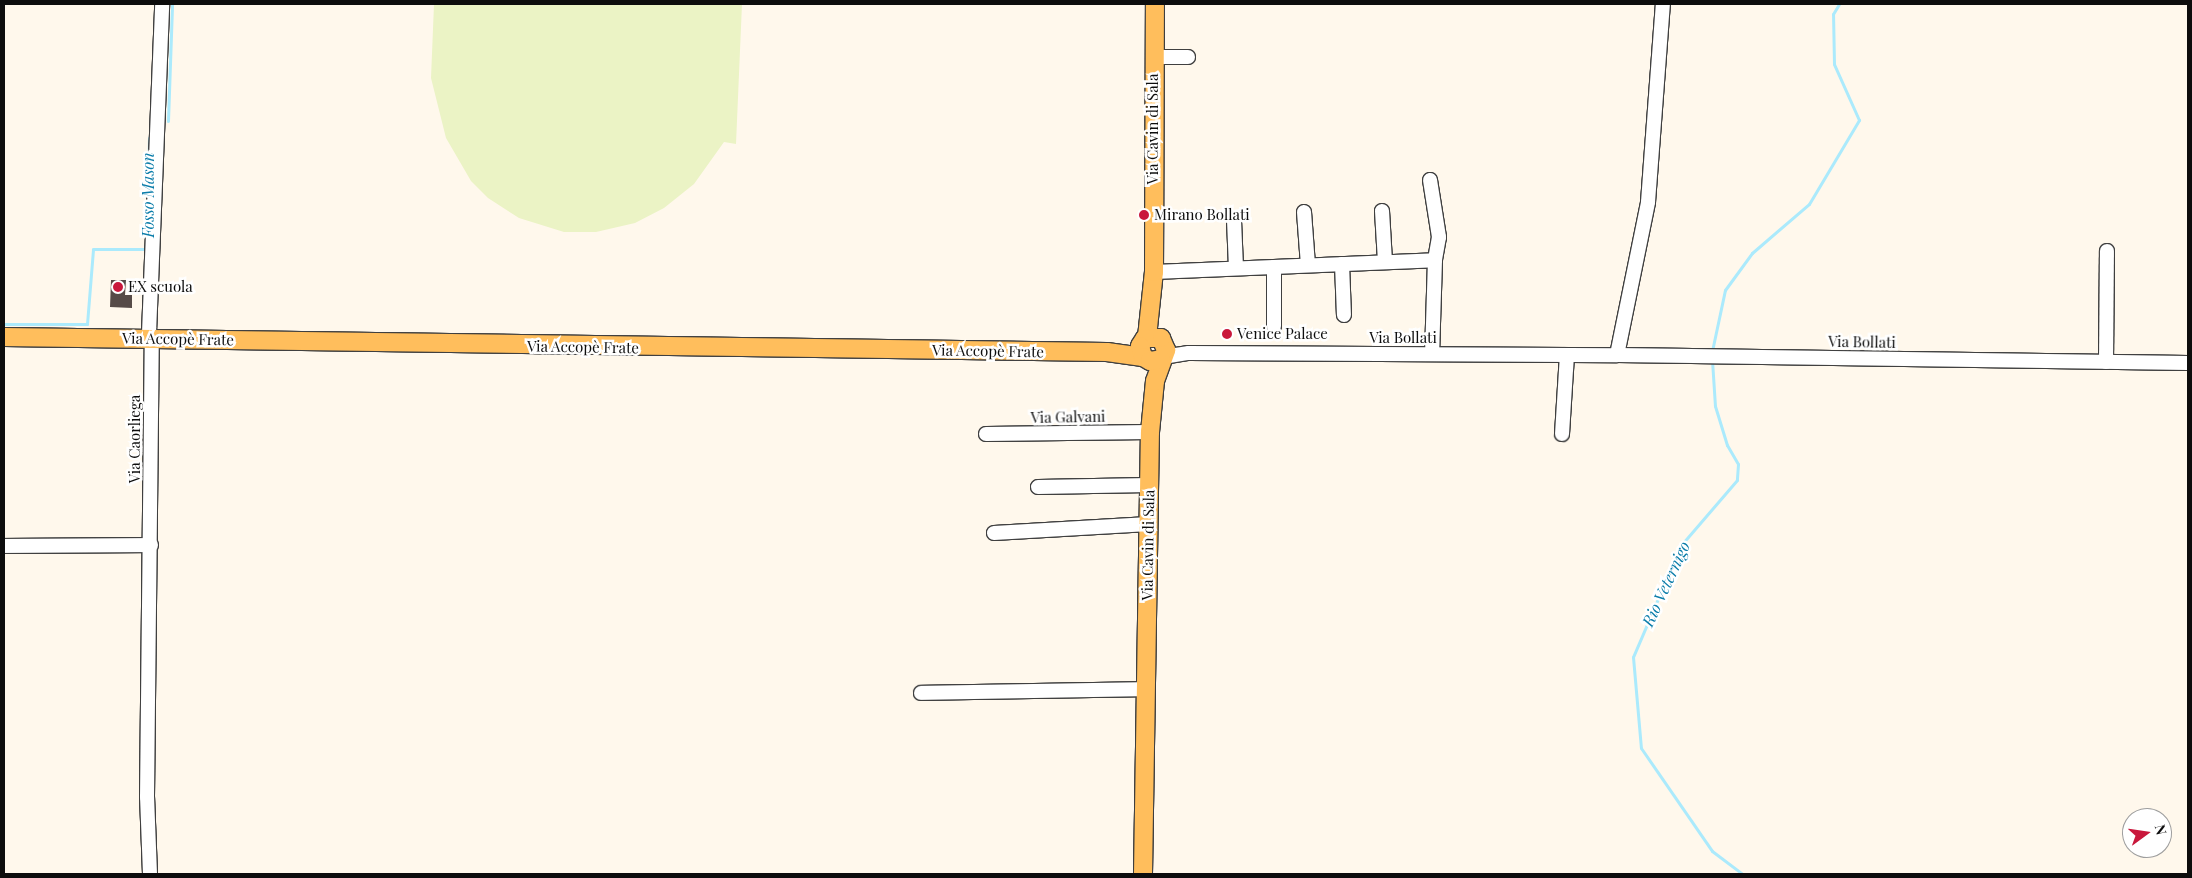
<!DOCTYPE html>
<html>
<head>
<meta charset="utf-8">
<style>
	body { margin:0 }
	#map { position:relative; width:2192px; height:878px; overflow:hidden; background:#fff8ec; font-family:"Playfair Display",serif }
	div>[style] { position:absolute }
	[style*='--x'] { left:calc(var(--x)*1px); top:calc(var(--y)*1px); width:calc(var(--w)*1px); rotate:calc(var(--a)*1deg) }
	.pitch>* { inset:0; background:#ebf3c5 }
	.stream>* { height:3px; margin:-1.5px; padding:0 1.5px; transform-origin:1.5px; border-radius:1.5px; background:#abeafc }
	.building>* { inset:0; background:#564b48 }
	.roads { filter:drop-shadow(1px 0 #404040) drop-shadow(-1px 0 #404040) drop-shadow(0 1px #404040) drop-shadow(0 -1px #404040) }
	.minor>* { height:14px; margin:-7px; padding:0 7px; transform-origin:7px; border-radius:7px; background:#fff }
	.major>* { height:18px; margin:-9px; padding:0 9px; transform-origin:9px; border-radius:9px; background:#ffbe5c }
	.dots>* { width:14px; height:14px; translate:-50% -50%; box-sizing:border-box; border:2px solid #fff; border-radius:50% }
	span { translate:-50% -50%; white-space:nowrap; text-align:center; line-height:1.15; -webkit-text-stroke:5px #fff; paint-order:stroke }
	.street-label { font-size:15px; color:#0d0d0d }
	.poi-label { font-size:15px; color:#0d0d0d }
	.left { translate:0 -50%; text-align:left }
	.water-label { font-size:16px; color:#0b7daa; font-style:italic }
	.frame { position:absolute; inset:0; border:5px solid #0d0d0d; pointer-events:none }
	.north { position:absolute; left:2122px; top:808px; width:50px; height:50px; box-sizing:border-box; background:#fff; border:1px solid #9e9e9e; border-radius:50%; rotate:76deg; font-size:14px; font-weight:700; line-height:20px; text-align:center; color:#0d0d0d }
	.north::after { content:''; display:block; margin:auto; width:18px; height:22px; background:#c9183c; clip-path:polygon(50% 0,100% 100%,50% 72%,0 100%) }
</style>
</head>
<body>
<div id="map">
	<div class="pitch">
		<div style="clip-path:polygon(434px 4px,742px 4px,736px 144px,724px 142px,694px 184px,664px 208px,635px 223px,596px 232px,564px 232px,519px 218px,488px 198px,471px 181px,446px 138px,431px 78px)"></div>
	</div>
	<div class="stream">
		<div style="--x:168;--y:121;--w:117;--a:-88"></div>
		<div style="--x:148;--y:182;--w:44;--a:-88.7"></div>
		<div style="--x:4;--y:324;--w:83;--a:0"></div>
		<div style="--x:87;--y:324;--w:75;--a:-85.4"></div>
		<div style="--x:93;--y:249;--w:55;--a:0"></div>
		<div style="--x:1712;--y:351;--w:62;--a:-78"></div>
		<div style="--x:1725;--y:290;--w:46;--a:-53.9"></div>
		<div style="--x:1752;--y:253;--w:75;--a:-40.7"></div>
		<div style="--x:1809;--y:204;--w:98;--a:-59.2"></div>
		<div style="--x:1859;--y:120;--w:61;--a:-114.1"></div>
		<div style="--x:1834;--y:64;--w:50;--a:-91.1"></div>
		<div style="--x:1833;--y:14;--w:12;--a:-59"></div>
		<div style="--x:1712;--y:360;--w:46;--a:86.3"></div>
		<div style="--x:1715;--y:406;--w:41;--a:72.9"></div>
		<div style="--x:1727;--y:445;--w:22;--a:60"></div>
		<div style="--x:1738;--y:464;--w:16;--a:94"></div>
		<div style="--x:1737;--y:480;--w:86;--a:130.7"></div>
		<div style="--x:1681;--y:545;--w:122;--a:113.2"></div>
		<div style="--x:1633;--y:657;--w:91;--a:85"></div>
		<div style="--x:1641;--y:748;--w:125;--a:55.4"></div>
		<div style="--x:1712;--y:851;--w:38;--a:37"></div>
	</div>
	<div class="building">
		<div style="clip-path:polygon(111px 280px,126px 280px,125px 295px,132px 295px,132px 308px,110px 307px)"></div>
	</div>
	<div class="roads">
		<div class="minor">
			<div style="--x:1154;--y:57;--w:34;--a:0"></div>
			<div style="--x:1430;--y:180;--w:58;--a:81"></div>
			<div style="--x:1439;--y:237;--w:23;--a:100"></div>
			<div style="--x:1382;--y:211;--w:51;--a:86.6"></div>
			<div style="--x:1304;--y:212;--w:53;--a:85.7"></div>
			<div style="--x:1234;--y:220;--w:48;--a:87.6"></div>
			<div style="--x:1342;--y:264;--w:51;--a:87.8"></div>
			<div style="--x:1274;--y:267;--w:59;--a:90"></div>
			<div style="--x:1154;--y:272;--w:281;--a:-2.4"></div>
			<div style="--x:1435;--y:260;--w:94;--a:91.8"></div>
			<div style="--x:1617;--y:355;--w:156;--a:-78.5"></div>
			<div style="--x:1648;--y:202;--w:199;--a:-85.7"></div>
			<div style="--x:1163;--y:357;--w:26;--a:-9"></div>
			<div style="--x:1189;--y:353;--w:428;--a:0.3"></div>
			<div style="--x:1617;--y:355;--w:571;--a:0.8"></div>
			<div style="--x:2106;--y:362;--w:111;--a:-89.5"></div>
			<div style="--x:986;--y:434;--w:164;--a:-0.7"></div>
			<div style="--x:1562;--y:434;--w:79;--a:-86.4"></div>
			<div style="--x:1038;--y:487;--w:111;--a:-1"></div>
			<div style="--x:994;--y:533;--w:155;--a:-3.3"></div>
			<div style="--x:4;--y:546;--w:147;--a:-0.4"></div>
			<div style="--x:921;--y:693;--w:225;--a:-1"></div>
			<div style="--x:150;--y:874;--w:77;--a:-92.2"></div>
			<div style="--x:147;--y:797;--w:454;--a:-89.4"></div>
			<div style="--x:152;--y:343;--w:10;--a:-107"></div>
			<div style="--x:149;--y:333;--w:329;--a:-87.7"></div>
		</div>
		<div class="major">
			<div style="--x:4;--y:337;--w:1103;--a:0.78"></div>
			<div style="--x:1107;--y:352;--w:36;--a:8"></div>
			<div style="--x:1147;--y:337;--w:65;--a:-83.9"></div>
			<div style="--x:1154;--y:272;--w:268;--a:-89.8"></div>
			<div style="--x:1143;--y:874;--w:442;--a:-89.1"></div>
			<div style="--x:1150;--y:432;--w:51;--a:-84.4"></div>
			<div style="--x:1155;--y:381;--w:33;--a:-70"></div>
			<div style="--x:1166;--y:350;--w:13;--a:-113"></div>
			<div style="--x:1161;--y:338;--w:16;--a:180"></div>
			<div style="--x:1145;--y:338;--w:9;--a:122"></div>
			<div style="--x:1140;--y:346;--w:11;--a:75"></div>
			<div style="--x:1143;--y:357;--w:8;--a:30"></div>
			<div style="--x:1150;--y:361;--w:11;--a:-10"></div>
		</div>
	</div>
	<div class="dots">
		<div style="left:1144px;top:215px;background:#c9183c"></div>
		<div style="left:118px;top:287px;background:#c9183c"></div>
		<div style="left:1227px;top:334px;background:#c9183c"></div>
	</div>
	<div class="street-label">
		<span style="left:1153px;top:129px;rotate:-90deg">Via Cavin di Sala</span>
		<span style="left:1403px;top:338px">Via Bollati</span>
		<span style="left:178px;top:339px;rotate:1deg">Via Accopè Frate</span>
		<span style="left:1862px;top:342px;rotate:1deg">Via Bollati</span>
		<span style="left:583px;top:347px;rotate:1deg">Via Accopè Frate</span>
		<span style="left:988px;top:351px;rotate:1deg">Via Accopè Frate</span>
		<span style="left:1068px;top:417px;rotate:-1deg">Via Galvani</span>
		<span style="left:135px;top:439px;rotate:-90deg">Via Caorliega</span>
		<span style="left:1148px;top:545px;rotate:-89deg">Via Cavin di Sala</span>
	</div>
	<div class="poi-label">
		<span class="left" style="left:1154px;top:215px">Mirano Bollati</span>
		<span class="left" style="left:128px;top:287px">EX scuola</span>
		<span class="left" style="left:1237px;top:334px">Venice Palace</span>
	</div>
	<div class="water-label">
		<span style="left:148px;top:195px;rotate:-90deg">Fosso Mason</span>
		<span style="left:1666px;top:584px;rotate:-65deg">Rio Veternigo</span>
	</div>
	<div class="frame"></div>
	<div class="north">N</div>
</div>
</body>
</html>
